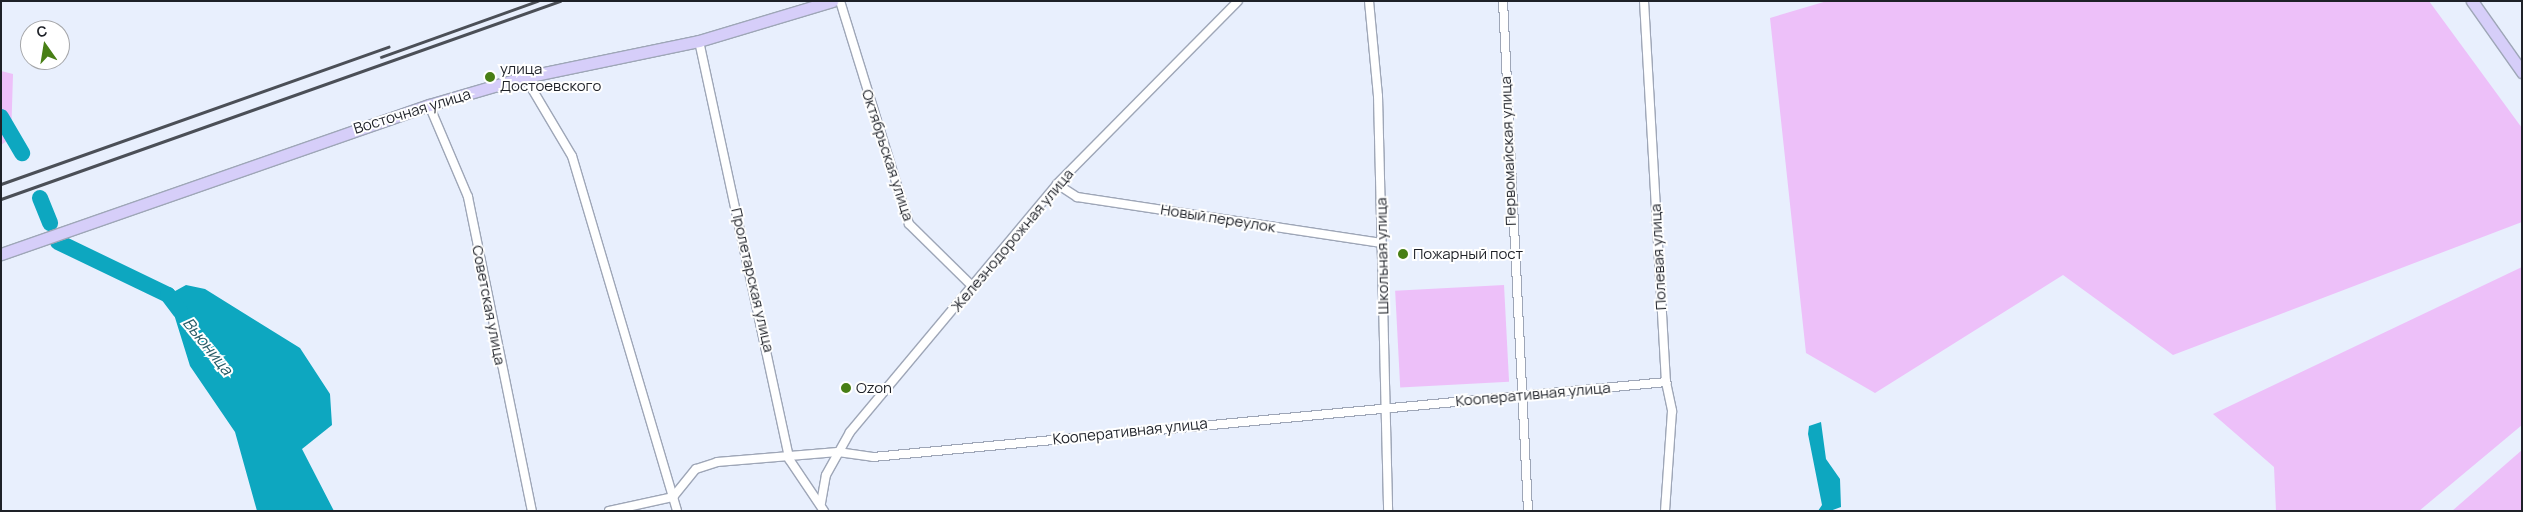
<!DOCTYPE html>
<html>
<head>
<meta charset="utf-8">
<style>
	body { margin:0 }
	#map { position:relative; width:2523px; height:512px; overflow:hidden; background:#e8effd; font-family:Manrope,sans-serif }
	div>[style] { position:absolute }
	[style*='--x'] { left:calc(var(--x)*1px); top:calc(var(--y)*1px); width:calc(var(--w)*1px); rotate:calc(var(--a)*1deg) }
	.green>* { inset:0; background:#edc0f9; transform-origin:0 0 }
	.water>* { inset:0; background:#0da7c0 }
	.river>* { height:16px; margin:-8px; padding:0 8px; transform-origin:8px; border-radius:8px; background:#0da7c0 }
	.roads { filter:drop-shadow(1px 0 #9ea6b7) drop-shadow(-1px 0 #9ea6b7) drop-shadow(0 1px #9ea6b7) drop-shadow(0 -1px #9ea6b7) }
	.minor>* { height:8px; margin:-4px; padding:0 4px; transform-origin:4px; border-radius:4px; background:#fff }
	.primary>* { height:11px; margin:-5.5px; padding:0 5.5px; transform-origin:5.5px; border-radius:5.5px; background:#d6cef9 }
	.rail>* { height:2.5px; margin:-1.25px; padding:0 1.25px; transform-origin:1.25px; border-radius:1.25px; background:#4b4f57 }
	.dots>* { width:14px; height:14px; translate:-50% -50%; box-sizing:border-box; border:2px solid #fff; border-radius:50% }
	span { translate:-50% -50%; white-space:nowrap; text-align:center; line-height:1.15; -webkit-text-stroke:4px #fff; paint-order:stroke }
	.poi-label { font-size:15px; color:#1e2128 }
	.left { translate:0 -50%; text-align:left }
	.street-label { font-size:15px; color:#1e2128 }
	.water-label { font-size:16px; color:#285c67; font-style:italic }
	.frame { position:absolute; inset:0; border:2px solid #1e2128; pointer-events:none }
	.north { position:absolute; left:20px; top:20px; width:50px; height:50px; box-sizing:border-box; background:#fff; border:1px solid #a5a6a9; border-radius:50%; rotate:347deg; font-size:14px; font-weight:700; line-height:20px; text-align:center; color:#1e2128 }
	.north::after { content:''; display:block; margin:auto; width:18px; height:22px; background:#487f15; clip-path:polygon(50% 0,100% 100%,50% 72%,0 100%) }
</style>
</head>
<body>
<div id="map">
	<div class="green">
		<div style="clip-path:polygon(1827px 1px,2429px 1px,2522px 128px,2522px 222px,2173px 355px,2063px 275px,1875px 393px,1806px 353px,1770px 18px)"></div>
		<div style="clip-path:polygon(1px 71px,13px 74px,11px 138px,1px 145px)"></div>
		<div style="clip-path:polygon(2522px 267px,2522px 425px,2419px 511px,2276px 511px,2274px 467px,2213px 414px)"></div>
		<div style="left:1504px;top:285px;width:97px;height:109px;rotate:87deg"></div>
		<div style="clip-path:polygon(2522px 450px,2522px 511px,2452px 511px)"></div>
	</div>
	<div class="water">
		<div style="clip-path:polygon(186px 285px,205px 289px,300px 348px,330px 394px,332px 425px,302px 449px,334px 511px,257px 511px,235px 432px,190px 366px,168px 295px)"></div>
		<div style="clip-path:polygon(1821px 422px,1826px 459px,1840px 479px,1841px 507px,1830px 511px,1818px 511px,1822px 505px,1808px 434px,1809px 426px)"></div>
	</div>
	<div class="river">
		<div style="--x:1;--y:117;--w:42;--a:59.7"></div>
		<div style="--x:40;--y:198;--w:27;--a:68"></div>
		<div style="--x:58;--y:242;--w:122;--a:25.7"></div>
		<div style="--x:168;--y:295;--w:20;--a:53"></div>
	</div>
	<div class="roads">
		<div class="minor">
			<div style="--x:840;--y:1;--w:233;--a:72.8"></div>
			<div style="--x:909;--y:224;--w:90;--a:44.5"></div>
			<div style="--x:1369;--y:1;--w:95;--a:84.6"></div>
			<div style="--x:1378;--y:96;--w:415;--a:88.6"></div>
			<div style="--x:1503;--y:1;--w:511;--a:87.19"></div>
			<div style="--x:1644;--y:1;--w:382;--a:86.7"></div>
			<div style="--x:1666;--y:382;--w:30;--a:78"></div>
			<div style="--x:1672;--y:411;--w:100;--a:94"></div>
			<div style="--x:699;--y:41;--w:428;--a:77.8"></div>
			<div style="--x:789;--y:459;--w:63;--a:56.1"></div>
			<div style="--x:525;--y:77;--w:92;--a:59.3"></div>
			<div style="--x:572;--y:156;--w:370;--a:73.5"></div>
			<div style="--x:429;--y:105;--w:100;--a:67"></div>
			<div style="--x:468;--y:197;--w:320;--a:78.5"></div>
			<div style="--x:1057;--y:184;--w:24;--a:33"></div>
			<div style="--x:1077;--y:197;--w:308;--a:8.6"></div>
			<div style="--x:821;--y:503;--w:28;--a:-80"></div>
			<div style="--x:826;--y:475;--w:49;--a:-60.8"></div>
			<div style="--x:850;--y:432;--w:323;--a:-50.1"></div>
			<div style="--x:1057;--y:184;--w:257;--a:-45.3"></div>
			<div style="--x:609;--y:511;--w:66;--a:-12.3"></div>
			<div style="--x:673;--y:497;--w:36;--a:-51"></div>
			<div style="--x:696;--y:469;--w:22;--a:-18"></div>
			<div style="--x:717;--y:462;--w:121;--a:-4.7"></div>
			<div style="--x:838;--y:452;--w:35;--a:8"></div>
			<div style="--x:873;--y:457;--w:797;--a:-5.4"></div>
		</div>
		<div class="primary">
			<div style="--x:2472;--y:1;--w:87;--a:54.8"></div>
			<div style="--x:1;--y:254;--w:453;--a:-19.2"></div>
			<div style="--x:429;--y:105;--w:100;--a:-16.3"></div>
			<div style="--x:525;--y:77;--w:178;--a:-11.7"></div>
			<div style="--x:699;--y:41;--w:139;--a:-16.7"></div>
		</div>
	</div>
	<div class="rail">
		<div style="--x:381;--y:57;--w:166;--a:-19.7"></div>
		<div style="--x:1;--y:184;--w:411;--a:-19.5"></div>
		<div style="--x:1;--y:199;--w:593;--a:-19.5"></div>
	</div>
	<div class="dots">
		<div style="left:490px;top:77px;background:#487f15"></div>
		<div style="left:1403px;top:254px;background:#487f15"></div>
		<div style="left:846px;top:388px;background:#487f15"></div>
	</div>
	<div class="poi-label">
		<span class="left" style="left:500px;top:77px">улица<br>Достоевского</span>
		<span class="left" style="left:1413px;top:254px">Пожарный пост</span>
		<span class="left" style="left:856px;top:388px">Ozon</span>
	</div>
	<div class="street-label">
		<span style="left:412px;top:111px;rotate:-17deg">Восточная улица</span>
		<span style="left:1508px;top:151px;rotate:-92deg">Первомайская улица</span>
		<span style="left:888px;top:155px;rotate:72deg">Октябрьская улица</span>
		<span style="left:1218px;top:218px;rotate:9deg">Новый переулок</span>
		<span style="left:1012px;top:240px;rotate:-50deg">Железнодорожная улица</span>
		<span style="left:1382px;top:256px;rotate:-91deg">Школьная улица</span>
		<span style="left:1658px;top:257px;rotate:-93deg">Полевая улица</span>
		<span style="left:753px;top:280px;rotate:77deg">Пролетарская улица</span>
		<span style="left:489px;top:305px;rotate:79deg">Советская улица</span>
		<span style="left:1533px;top:394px;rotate:-5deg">Кооперативная улица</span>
		<span style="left:1130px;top:431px;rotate:-6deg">Кооперативная улица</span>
	</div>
	<div class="water-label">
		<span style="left:208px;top:346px;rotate:51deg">Вьюница</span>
	</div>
	<div class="frame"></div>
	<div class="north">С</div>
</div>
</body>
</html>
